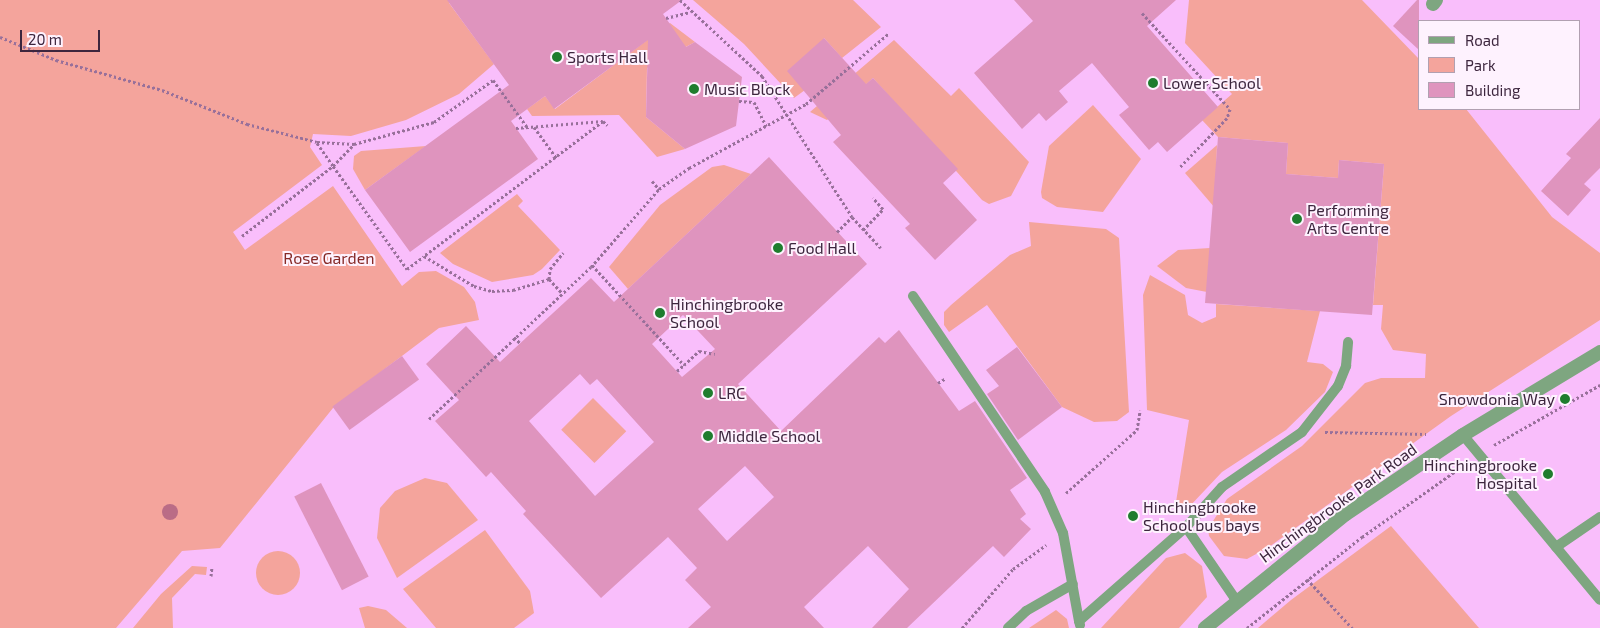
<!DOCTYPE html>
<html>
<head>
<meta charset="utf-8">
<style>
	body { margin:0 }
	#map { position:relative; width:1600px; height:628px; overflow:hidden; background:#f9befb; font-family:"Exo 2",sans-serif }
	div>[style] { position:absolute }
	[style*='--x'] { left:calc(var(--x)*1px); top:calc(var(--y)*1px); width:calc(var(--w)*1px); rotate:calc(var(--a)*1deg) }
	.green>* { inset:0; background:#f4a49c; transform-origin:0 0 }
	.round { border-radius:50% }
	.building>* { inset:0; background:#df94be; transform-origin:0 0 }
	.path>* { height:3px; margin-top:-1.5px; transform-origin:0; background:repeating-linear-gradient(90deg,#98709a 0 2.5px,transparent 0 5px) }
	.service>* { height:10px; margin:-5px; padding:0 5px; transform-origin:5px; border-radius:5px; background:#7ea680 }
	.minor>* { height:14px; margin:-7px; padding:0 7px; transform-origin:7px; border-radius:7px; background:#7ea680 }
	.tertiary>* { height:14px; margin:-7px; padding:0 7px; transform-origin:7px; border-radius:7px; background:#7ea680 }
	.trees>* { width:16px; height:16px; margin:-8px; border-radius:50%; background:#ba6c86 }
	.dots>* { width:14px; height:14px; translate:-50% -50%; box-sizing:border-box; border:2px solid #fef2fe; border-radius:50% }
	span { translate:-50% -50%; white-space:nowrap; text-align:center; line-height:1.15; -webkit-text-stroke:4px #fef2fe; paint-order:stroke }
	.poi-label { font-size:16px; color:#3d263e }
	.left { translate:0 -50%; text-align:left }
	.right { translate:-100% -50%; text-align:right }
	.park-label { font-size:16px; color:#862927 }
	.street-label { font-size:16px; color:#3d263e }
	.legend { position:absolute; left:1418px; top:20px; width:162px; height:90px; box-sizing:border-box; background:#fef2fe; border:1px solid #b1a0b1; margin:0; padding:6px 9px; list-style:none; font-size:15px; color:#3d263e }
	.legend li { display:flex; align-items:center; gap:10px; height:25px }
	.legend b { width:25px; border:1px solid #b1a0b1 }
	.scale { position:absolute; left:20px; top:30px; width:80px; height:22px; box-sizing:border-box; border:2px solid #3d263e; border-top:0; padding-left:6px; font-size:15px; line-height:18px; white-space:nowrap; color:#3d263e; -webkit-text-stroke:4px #fef2fe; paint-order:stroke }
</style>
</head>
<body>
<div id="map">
	<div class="green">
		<div style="clip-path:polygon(0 0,452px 0,449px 3px,494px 64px,459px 94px,406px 120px,351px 136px,313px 134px,310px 147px,322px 165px,233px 232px,245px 250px,333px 186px,402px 286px,419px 272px,436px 271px,464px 287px,475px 302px,479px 320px,439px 328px,333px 408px,220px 548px,182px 551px,116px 628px,0 628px)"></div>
		<div style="clip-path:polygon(693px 0,853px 0,881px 27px,842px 58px,824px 38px,805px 90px,794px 98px,744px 44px)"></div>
		<div style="clip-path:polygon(1189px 0,1362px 0,1419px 59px,1419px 109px,1466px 109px,1552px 217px,1600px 253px,1600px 320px,1451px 416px,1269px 547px,1247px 559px,1224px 556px,1209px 536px,1208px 529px,1227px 499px,1302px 446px,1365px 383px,1381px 378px,1425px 378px,1426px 354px,1393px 350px,1381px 329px,1383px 305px,1373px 305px,1384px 164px,1339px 160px,1338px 178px,1286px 174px,1288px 143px,1218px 137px,1202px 120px,1232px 94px,1185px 43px)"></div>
		<div style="clip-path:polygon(670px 23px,695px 42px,647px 68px,646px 117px,685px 149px,657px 157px,619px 115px,532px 116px,527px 109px,545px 96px,555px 109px)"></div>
		<div style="clip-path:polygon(894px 40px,951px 96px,959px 88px,1029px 162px,1011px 196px,989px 204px,982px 200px,873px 78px,827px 120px,810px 112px)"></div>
		<div style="clip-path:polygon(1093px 105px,1141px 159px,1103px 212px,1057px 207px,1042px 198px,1041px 192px,1049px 146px)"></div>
		<div style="clip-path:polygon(1217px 145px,1215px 208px,1185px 173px)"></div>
		<div style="clip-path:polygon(426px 146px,365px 190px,353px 169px,354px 156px,361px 151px)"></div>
		<div style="clip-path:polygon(724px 165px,751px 174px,628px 289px,609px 267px,660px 205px,712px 167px)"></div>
		<div style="clip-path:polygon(517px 194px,523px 201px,518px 206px,560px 250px,542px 269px,533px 275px,492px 282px,453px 264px,440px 253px)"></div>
		<div style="clip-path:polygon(1029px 222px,1106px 229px,1119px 238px,1129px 412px,1117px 421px,1094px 422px,1062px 407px,987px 305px,949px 332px,944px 325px,944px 312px,951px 305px,1010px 255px,1031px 246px)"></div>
		<div style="clip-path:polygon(1210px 248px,1207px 292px,1186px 288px,1157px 266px,1178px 250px)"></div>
		<div style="clip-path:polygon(1150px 275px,1185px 295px,1188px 315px,1202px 323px,1216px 317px,1216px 304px,1320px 311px,1307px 362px,1323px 364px,1333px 372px,1325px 392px,1286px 430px,1222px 472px,1189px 507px,1183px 508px,1176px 502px,1189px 420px,1147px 410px,1143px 295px)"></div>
		<div style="left:593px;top:398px;width:47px;height:45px;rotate:45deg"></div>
		<div style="clip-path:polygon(425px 478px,447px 483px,478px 520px,397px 578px,377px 538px,380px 508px,395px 491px)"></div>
		<div style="clip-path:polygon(1391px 526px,1479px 628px,1258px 628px,1291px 600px)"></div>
		<div style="clip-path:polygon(485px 530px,530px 591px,534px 613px,514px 628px,436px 628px,403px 589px)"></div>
		<div class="round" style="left:256px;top:551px;width:44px;height:44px"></div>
		<div style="clip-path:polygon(1185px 553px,1202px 566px,1207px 597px,1179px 628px,1101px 628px,1166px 558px)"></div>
		<div style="clip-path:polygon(192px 566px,207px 567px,206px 575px,195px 574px,172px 598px,173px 628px,133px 628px,161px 594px)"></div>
		<div style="clip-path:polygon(368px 606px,386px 610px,407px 628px,365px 628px,359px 608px)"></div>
		<div style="clip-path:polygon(1056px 610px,1067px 619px,1069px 628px,1029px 628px)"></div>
	</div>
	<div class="building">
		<div style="clip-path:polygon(447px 0,682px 0,663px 14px,686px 47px,695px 42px,742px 77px,736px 126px,685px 149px,646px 117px,648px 40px,554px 109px,545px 96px,511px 121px,538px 159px,410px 252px,365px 190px,509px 85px)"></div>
		<div style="clip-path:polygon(1014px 0,1176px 0,1147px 26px,1218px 107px,1167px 152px,1158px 142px,1149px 150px,1119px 115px,1129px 107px,1092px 63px,1059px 91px,1068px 102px,1046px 121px,1039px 113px,1022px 129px,974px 73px,1033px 21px)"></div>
		<div style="clip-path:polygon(1417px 0,1419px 0,1419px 50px,1393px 26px)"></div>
		<div style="clip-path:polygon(824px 38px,866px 84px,873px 78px,958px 169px,943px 183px,977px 220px,935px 260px,905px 228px,910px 224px,833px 142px,841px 135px,787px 71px)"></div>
		<div style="clip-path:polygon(1600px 118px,1600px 168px,1584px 184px,1591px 190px,1568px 216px,1541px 191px,1571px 158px,1566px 154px)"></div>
		<div style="clip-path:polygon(1218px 137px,1288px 143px,1286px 174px,1338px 178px,1339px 160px,1384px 164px,1372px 315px,1205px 303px)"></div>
		<div style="clip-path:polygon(evenodd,769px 157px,867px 264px,738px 384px,781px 431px,879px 337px,885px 343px,899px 330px,959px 411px,975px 401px,1027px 478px,1010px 490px,1026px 514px,1020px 519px,1031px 529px,1004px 557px,993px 546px,907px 628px,872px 628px,909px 589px,868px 546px,804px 607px,824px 628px,688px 628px,711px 607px,685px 580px,697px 568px,668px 537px,601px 598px,523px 514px,526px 511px,491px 472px,486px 477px,435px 421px,459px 400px,426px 364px,466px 326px,500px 362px,591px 278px,614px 302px,769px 157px,683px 315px,715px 349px,682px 377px,652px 344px,683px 315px,769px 157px,580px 374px,590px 385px,597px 379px,654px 442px,595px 496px,529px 421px,580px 374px,769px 157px,745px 466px,774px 497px,727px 541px,698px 509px,745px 466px)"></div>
		<div style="clip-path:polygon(1017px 347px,1062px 407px,1018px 440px,987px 394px,999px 386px,986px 370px)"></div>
		<div style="left:402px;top:356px;width:29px;height:86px;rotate:54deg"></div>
		<div style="left:321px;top:483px;width:105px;height:30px;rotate:63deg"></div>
	</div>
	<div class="path">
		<div style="--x:680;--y:0;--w:112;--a:42.8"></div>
		<div style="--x:762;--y:76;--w:167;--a:57.4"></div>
		<div style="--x:852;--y:217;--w:42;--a:46.9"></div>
		<div style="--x:1142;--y:13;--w:130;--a:47.5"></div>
		<div style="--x:1230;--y:109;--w:9;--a:108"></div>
		<div style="--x:1227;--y:118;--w:68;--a:133.8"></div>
		<div style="--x:666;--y:18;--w:25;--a:-14"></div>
		<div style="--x:0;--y:37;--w:61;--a:22.3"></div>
		<div style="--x:56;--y:60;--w:110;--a:15.8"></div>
		<div style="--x:162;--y:90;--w:92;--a:21.8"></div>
		<div style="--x:247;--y:124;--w:72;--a:14.4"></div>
		<div style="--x:317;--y:142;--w:37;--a:3"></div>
		<div style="--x:739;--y:101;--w:15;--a:4"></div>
		<div style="--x:754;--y:102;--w:27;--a:63"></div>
		<div style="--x:603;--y:121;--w:6;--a:45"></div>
		<div style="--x:534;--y:127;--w:39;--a:54"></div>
		<div style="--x:516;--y:128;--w:87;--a:-4.6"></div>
		<div style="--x:603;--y:121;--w:224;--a:143"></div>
		<div style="--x:424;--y:256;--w:58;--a:31"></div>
		<div style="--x:474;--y:286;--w:19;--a:16"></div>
		<div style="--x:492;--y:291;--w:21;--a:-3"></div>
		<div style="--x:513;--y:290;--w:38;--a:-17"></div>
		<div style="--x:549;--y:279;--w:19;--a:47"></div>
		<div style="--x:317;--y:143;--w:28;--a:55"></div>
		<div style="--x:333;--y:166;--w:30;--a:-46"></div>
		<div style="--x:354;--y:144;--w:83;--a:-15.4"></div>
		<div style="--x:434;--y:122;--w:72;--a:-35.4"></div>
		<div style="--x:493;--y:80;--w:58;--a:54.1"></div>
		<div style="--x:652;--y:181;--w:11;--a:49"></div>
		<div style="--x:863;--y:230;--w:29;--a:-46"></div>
		<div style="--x:883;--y:209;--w:15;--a:-132"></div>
		<div style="--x:837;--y:232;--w:21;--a:-45"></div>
		<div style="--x:242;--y:236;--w:115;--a:-37.6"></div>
		<div style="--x:333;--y:166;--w:127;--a:54.3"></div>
		<div style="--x:407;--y:269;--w:21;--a:-37"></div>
		<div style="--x:592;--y:265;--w:136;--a:47.4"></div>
		<div style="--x:684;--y:365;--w:21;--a:-43"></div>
		<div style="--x:699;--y:351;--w:16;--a:11"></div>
		<div style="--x:549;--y:279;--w:10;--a:-84"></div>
		<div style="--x:550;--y:269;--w:21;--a:-51"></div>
		<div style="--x:514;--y:337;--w:8;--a:45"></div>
		<div style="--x:677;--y:371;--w:9;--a:-41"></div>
		<div style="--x:938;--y:383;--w:9;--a:-32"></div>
		<div style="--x:429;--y:419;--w:222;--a:-43.2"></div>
		<div style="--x:591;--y:267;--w:103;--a:-48.9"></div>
		<div style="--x:659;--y:189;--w:37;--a:-35"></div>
		<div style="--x:689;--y:168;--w:133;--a:-28.7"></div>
		<div style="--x:806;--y:104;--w:108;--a:-40.5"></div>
		<div style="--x:1325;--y:432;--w:101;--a:1.1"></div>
		<div style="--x:1494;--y:445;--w:122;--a:-29.5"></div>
		<div style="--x:1066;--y:493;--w:95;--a:-41.6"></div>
		<div style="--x:1137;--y:430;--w:20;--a:-81"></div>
		<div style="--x:211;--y:576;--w:9;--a:-84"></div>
		<div style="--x:1307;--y:579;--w:67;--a:47.4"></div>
		<div style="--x:962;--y:628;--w:78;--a:-49.2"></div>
		<div style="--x:1013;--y:569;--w:41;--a:-36"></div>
		<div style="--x:1247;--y:628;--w:147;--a:-38.4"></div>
		<div style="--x:1362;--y:537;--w:125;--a:-35.2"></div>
	</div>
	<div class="service">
		<div style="--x:913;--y:296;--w:236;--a:56"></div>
		<div style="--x:1045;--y:492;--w:45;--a:66.3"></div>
		<div style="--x:1063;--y:533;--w:89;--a:79.7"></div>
		<div style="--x:1463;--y:435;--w:214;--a:50.3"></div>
		<div style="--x:1186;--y:527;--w:54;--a:-48"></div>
		<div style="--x:1222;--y:487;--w:97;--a:-34.5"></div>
		<div style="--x:1302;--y:432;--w:58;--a:-52"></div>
		<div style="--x:1338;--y:386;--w:22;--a:-68"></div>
		<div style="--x:1346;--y:366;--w:24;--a:-85"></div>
		<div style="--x:1556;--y:547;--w:53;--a:-34.3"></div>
		<div style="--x:1080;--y:625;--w:4;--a:-104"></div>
		<div style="--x:1079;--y:621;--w:142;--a:-41.3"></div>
		<div style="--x:1186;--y:527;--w:88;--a:55.6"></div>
		<div style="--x:1008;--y:628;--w:25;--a:-43"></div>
		<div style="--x:1026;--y:611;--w:54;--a:-29.9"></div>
	</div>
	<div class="minor">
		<div style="--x:1433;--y:4;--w:5;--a:-53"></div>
	</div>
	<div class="tertiary">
		<div style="--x:1205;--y:628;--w:181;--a:-39"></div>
		<div style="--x:1346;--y:514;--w:141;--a:-34"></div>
		<div style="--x:1463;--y:435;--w:160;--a:-31.2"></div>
	</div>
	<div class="trees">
		<div style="left:170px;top:512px"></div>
	</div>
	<div class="dots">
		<div style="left:557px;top:57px;background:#1f7d2e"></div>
		<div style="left:1153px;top:83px;background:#1f7d2e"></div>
		<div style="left:694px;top:89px;background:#1f7d2e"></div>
		<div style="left:1297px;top:219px;background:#1f7d2e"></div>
		<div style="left:778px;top:248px;background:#1f7d2e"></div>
		<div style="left:660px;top:313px;background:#1f7d2e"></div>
		<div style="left:708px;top:393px;background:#1f7d2e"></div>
		<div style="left:1565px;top:399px;background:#1f7d2e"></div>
		<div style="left:708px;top:436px;background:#1f7d2e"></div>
		<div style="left:1548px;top:474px;background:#1f7d2e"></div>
		<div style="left:1133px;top:516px;background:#1f7d2e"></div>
	</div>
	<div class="poi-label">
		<span class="left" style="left:567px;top:57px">Sports Hall</span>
		<span class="left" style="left:1163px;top:83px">Lower School</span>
		<span class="left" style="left:704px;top:89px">Music Block</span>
		<span class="left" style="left:1307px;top:219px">Performing<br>Arts Centre</span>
		<span class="left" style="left:788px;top:248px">Food Hall</span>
		<span class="left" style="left:670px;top:313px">Hinchingbrooke<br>School</span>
		<span class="left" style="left:718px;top:393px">LRC</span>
		<span class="right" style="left:1555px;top:399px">Snowdonia Way</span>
		<span class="left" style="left:718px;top:436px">Middle School</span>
		<span class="right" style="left:1537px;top:474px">Hinchingbrooke<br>Hospital</span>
		<span class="left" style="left:1143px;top:516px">Hinchingbrooke<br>School bus bays</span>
	</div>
	<div class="park-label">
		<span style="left:329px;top:258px">Rose Garden</span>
	</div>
	<div class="street-label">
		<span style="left:1338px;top:503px;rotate:-36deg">Hinchingbrooke Park Road</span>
	</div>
	<ul class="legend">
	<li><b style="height:6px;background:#7ea680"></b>Road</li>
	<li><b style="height:14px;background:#f4a49c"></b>Park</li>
	<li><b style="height:14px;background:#df94be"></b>Building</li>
	</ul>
	<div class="scale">20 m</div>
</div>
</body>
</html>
